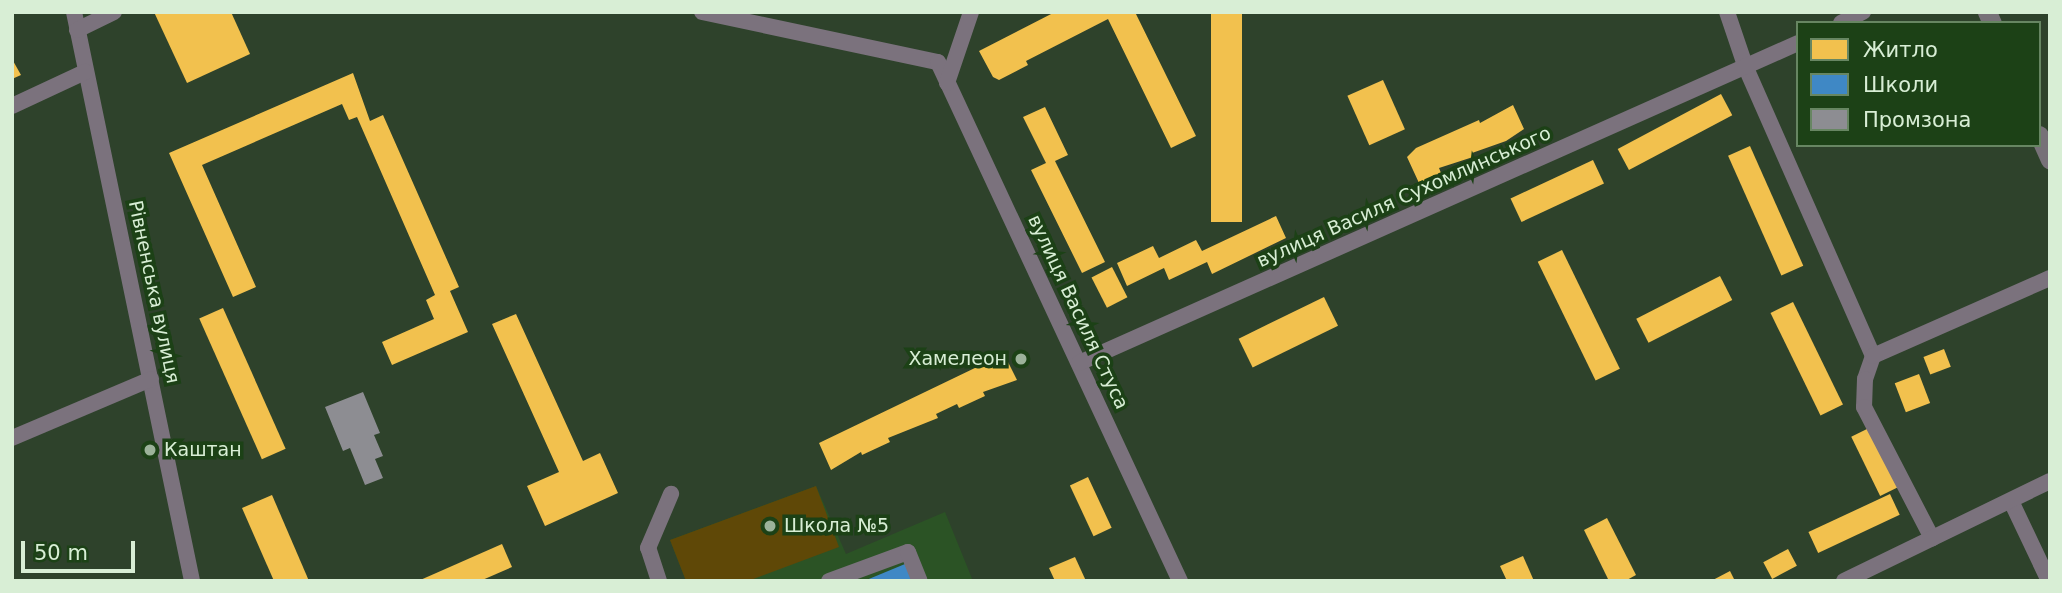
<!DOCTYPE html>
<html>
<head>
<meta charset="utf-8">
<style>
	body { margin:0 }
	#map { position:relative; width:2062px; height:593px; overflow:hidden; background:#2e422b; font-family:"DejaVu Sans",sans-serif }
	div>[style] { position:absolute }
	[style*='--x'] { left:calc(var(--x)*1px); top:calc(var(--y)*1px); width:calc(var(--w)*1px); rotate:calc(var(--a)*1deg) }
	.built>* { inset:0; background:#2b5325 }
	.green>* { inset:0; background:#5f4807 }
	.homes>* { inset:0; background:#f2c14e; transform-origin:0 0 }
	.schools>* { inset:0; background:#3f88c5 }
	.industry>* { inset:0; background:#8d8d92 }
	.minor>* { height:16px; margin:-8px; padding:0 8px; transform-origin:8px; border-radius:8px; background:#7b727d }
	.major>* { height:19px; margin:-9.5px; padding:0 9.5px; transform-origin:9.5px; border-radius:9.5px; background:#777178 }
	.dots>* { width:19px; height:19px; translate:-50% -50%; box-sizing:border-box; border:4px solid #1c4116; border-radius:50% }
	span { translate:-50% -50%; white-space:nowrap; text-align:center; line-height:1.15; -webkit-text-stroke:7px #1c4116; paint-order:stroke }
	.street-label { font-size:19px; color:#d8eed5 }
	.poi-label { font-size:19px; color:#d8eed5 }
	.right { translate:-100% -50%; text-align:right }
	.left { translate:0 -50%; text-align:left }
	.frame { position:absolute; inset:0; border:14px solid #d8eed5; pointer-events:none }
	.legend { position:absolute; left:1796px; top:21px; width:245px; height:126px; box-sizing:border-box; background:#1c4116; border:2px solid #678662; margin:0; padding:9px 12px; list-style:none; font-size:21px; color:#d8eed5 }
	.legend li { display:flex; align-items:center; gap:14px; height:35px }
	.legend b { width:35px; border:2px solid #678662 }
	.scale { position:absolute; left:21px; top:541px; width:114px; height:32px; box-sizing:border-box; border:4px solid #d8eed5; border-top:0; padding-left:9px; font-size:21px; line-height:24px; white-space:nowrap; color:#d8eed5; -webkit-text-stroke:5px #1c4116; paint-order:stroke }
</style>
</head>
<body>
<div id="map">
	<div class="built">
		<div style="clip-path:polygon(816px 486px,846px 554px,945px 512px,973px 581px,686px 581px,670px 540px)"></div>
	</div>
	<div class="green">
		<div style="clip-path:polygon(816px 486px,839px 547px,748px 581px,686px 581px,670px 540px)"></div>
	</div>
	<div class="homes">
		<div style="clip-path:polygon(154px 12px,231px 12px,250px 54px,187px 83px)"></div>
		<div style="clip-path:polygon(1055px 12px,1135px 12px,1196px 136px,1171px 148px,1108px 19px,1026px 61px,1028px 65px,999px 80px,993px 77px,979px 51px)"></div>
		<div style="left:1211px;top:12px;width:31px;height:210px"></div>
		<div style="clip-path:polygon(12px 59px,21px 75px,12px 79px)"></div>
		<div style="clip-path:polygon(353px 73px,370px 121px,383px 115px,459px 287px,450px 291px,468px 332px,392px 365px,382px 342px,434px 319px,426px 300px,435px 295px,357px 117px,349px 120px,342px 104px,202px 165px,256px 287px,233px 297px,169px 153px)"></div>
		<div style="left:1383px;top:80px;width:54px;height:39px;rotate:66deg"></div>
		<div style="left:1721px;top:94px;width:24px;height:117px;rotate:62deg"></div>
		<div style="clip-path:polygon(1513px 105px,1524px 129px,1506px 141px,1472px 153px,1473px 157px,1439px 168px,1441px 173px,1419px 183px,1407px 157px,1416px 148px,1479px 120px,1480px 123px)"></div>
		<div style="clip-path:polygon(1045px 107px,1068px 155px,1055px 161px,1105px 262px,1082px 273px,1031px 170px,1046px 163px,1023px 117px)"></div>
		<div style="left:1750px;top:146px;width:131px;height:24px;rotate:66deg"></div>
		<div style="left:1593px;top:160px;width:26px;height:91px;rotate:65deg"></div>
		<div style="clip-path:polygon(1276px 216px,1286px 238px,1212px 274px,1207px 262px,1169px 280px,1164px 268px,1127px 286px,1117px 263px,1153px 246px,1159px 258px,1196px 240px,1202px 251px)"></div>
		<div style="left:1562px;top:250px;width:132px;height:27px;rotate:64deg"></div>
		<div style="left:1112px;top:267px;width:34px;height:23px;rotate:63deg"></div>
		<div style="left:1720px;top:276px;width:27px;height:94px;rotate:63deg"></div>
		<div style="left:1324px;top:297px;width:32px;height:95px;rotate:64deg"></div>
		<div style="left:1793px;top:302px;width:114px;height:25px;rotate:64deg"></div>
		<div style="left:223px;top:308px;width:154px;height:26px;rotate:66deg"></div>
		<div style="clip-path:polygon(516px 314px,583px 461px,600px 453px,618px 493px,545px 526px,527px 486px,559px 472px,492px 324px)"></div>
		<div style="left:1944px;top:349px;width:19px;height:22px;rotate:69deg"></div>
		<div style="clip-path:polygon(1004px 354px,1017px 380px,983px 392px,985px 396px,959px 408px,957px 404px,936px 414px,938px 418px,888px 438px,890px 442px,862px 455px,861px 452px,831px 470px,819px 443px)"></div>
		<div style="left:1919px;top:374px;width:31px;height:26px;rotate:69deg"></div>
		<div style="left:1871px;top:427px;width:66px;height:22px;rotate:64deg"></div>
		<div style="left:1088px;top:477px;width:56px;height:20px;rotate:65deg"></div>
		<div style="left:1890px;top:494px;width:23px;height:90px;rotate:65deg"></div>
		<div style="clip-path:polygon(272px 495px,309px 581px,274px 581px,242px 508px)"></div>
		<div style="clip-path:polygon(1607px 518px,1636px 575px,1625px 581px,1609px 581px,1584px 530px)"></div>
		<div style="clip-path:polygon(502px 544px,512px 567px,480px 581px,418px 581px)"></div>
		<div style="left:1788px;top:549px;width:19px;height:28px;rotate:62deg"></div>
		<div style="clip-path:polygon(1523px 556px,1534px 581px,1507px 581px,1500px 566px)"></div>
		<div style="clip-path:polygon(1075px 557px,1086px 581px,1055px 581px,1049px 568px)"></div>
		<div style="clip-path:polygon(1730px 571px,1735px 581px,1711px 581px)"></div>
	</div>
	<div class="schools">
		<div style="clip-path:polygon(905px 564px,912px 581px,864px 581px)"></div>
	</div>
	<div class="industry">
		<div style="clip-path:polygon(363px 392px,380px 433px,374px 435px,383px 456px,375px 459px,383px 478px,365px 485px,350px 448px,343px 451px,325px 407px)"></div>
	</div>
	<div class="minor">
		<div style="--x:74;--y:12;--w:581;--a:78.28"></div>
		<div style="--x:702;--y:12;--w:241;--a:12"></div>
		<div style="--x:938;--y:62;--w:573;--a:65"></div>
		<div style="--x:1727;--y:12;--w:59;--a:71.3"></div>
		<div style="--x:1746;--y:68;--w:315;--a:66.2"></div>
		<div style="--x:1873;--y:356;--w:24;--a:109"></div>
		<div style="--x:1865;--y:379;--w:28;--a:92"></div>
		<div style="--x:1864;--y:407;--w:148;--a:62.6"></div>
		<div style="--x:1841;--y:23;--w:25;--a:-27"></div>
		<div style="--x:77;--y:30;--w:41;--a:-25.9"></div>
		<div style="--x:947;--y:83;--w:75;--a:-71.3"></div>
		<div style="--x:12;--y:106;--w:81;--a:-25"></div>
		<div style="--x:1873;--y:356;--w:193;--a:-23.8"></div>
		<div style="--x:1079;--y:363;--w:787;--a:-23.99"></div>
		<div style="--x:12;--y:438;--w:151;--a:-23"></div>
		<div style="--x:2011;--y:501;--w:89;--a:64.6"></div>
		<div style="--x:659;--y:581;--w:35;--a:-108"></div>
		<div style="--x:648;--y:548;--w:59;--a:-66.9"></div>
		<div style="--x:829;--y:581;--w:84;--a:-20.2"></div>
		<div style="--x:908;--y:552;--w:31;--a:68"></div>
		<div style="--x:1844;--y:581;--w:229;--a:-25.9"></div>
	</div>
	<div class="major">
		<div style="--x:1987;--y:12;--w:12;--a:66"></div>
		<div style="--x:2039;--y:135;--w:27;--a:66"></div>
	</div>
	<div class="dots">
		<div style="left:1021px;top:359px;background:#9cb29a"></div>
		<div style="left:150px;top:450px;background:#9cb29a"></div>
		<div style="left:770px;top:526px;background:#9cb29a"></div>
	</div>
	<div class="street-label">
		<span style="left:1404px;top:197px;rotate:-24deg">вулиця Василя Сухомлинського</span>
		<span style="left:154px;top:292px;rotate:78deg">Рівненська вулиця</span>
		<span style="left:1078px;top:312px;rotate:65deg">вулиця Василя Стуса</span>
	</div>
	<div class="poi-label">
		<span class="right" style="left:1007px;top:359px">Хамелеон</span>
		<span class="left" style="left:164px;top:450px">Каштан</span>
		<span class="left" style="left:784px;top:526px">Школа №5</span>
	</div>
	<div class="frame"></div>
	<ul class="legend">
	<li><b style="height:19px;background:#f2c14e"></b>Житло</li>
	<li><b style="height:19px;background:#3f88c5"></b>Школи</li>
	<li><b style="height:19px;background:#8d8d92"></b>Промзона</li>
	</ul>
	<div class="scale">50 m</div>
</div>
</body>
</html>
